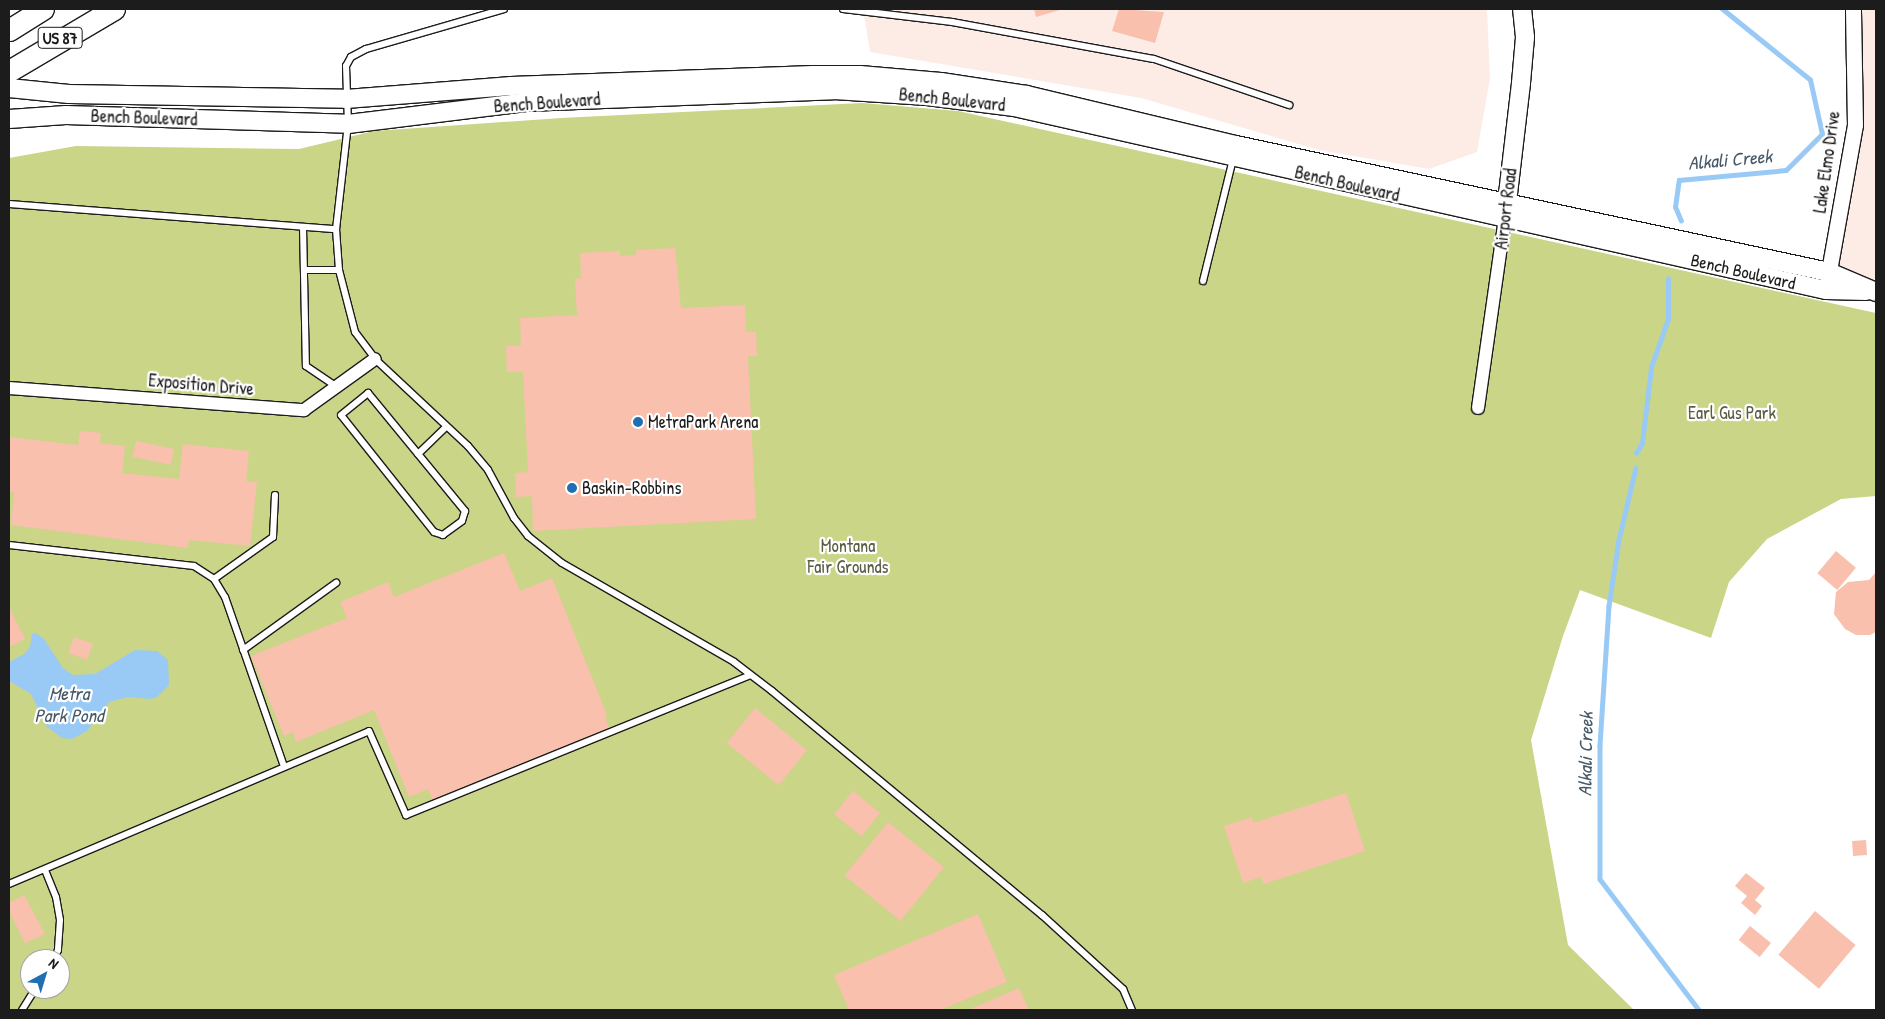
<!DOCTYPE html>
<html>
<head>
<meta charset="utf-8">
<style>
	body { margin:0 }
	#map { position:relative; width:1885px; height:1019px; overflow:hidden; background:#fff; font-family:"Patrick Hand",sans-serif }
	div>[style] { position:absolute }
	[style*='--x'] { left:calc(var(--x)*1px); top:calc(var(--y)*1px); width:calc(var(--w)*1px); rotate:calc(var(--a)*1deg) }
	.built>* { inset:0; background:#fdece6 }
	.green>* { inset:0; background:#cad588 }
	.water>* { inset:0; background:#98caf5 }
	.stream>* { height:4.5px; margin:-2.25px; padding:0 2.25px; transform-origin:2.25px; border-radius:2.25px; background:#98caf5 }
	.building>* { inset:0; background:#f8c0ad; transform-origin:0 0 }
	.roads { filter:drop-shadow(1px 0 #1c1c1c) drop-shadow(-1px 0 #1c1c1c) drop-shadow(0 1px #1c1c1c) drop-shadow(0 -1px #1c1c1c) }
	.service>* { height:6px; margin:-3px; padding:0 3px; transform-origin:3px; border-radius:3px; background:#fff }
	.minor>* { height:12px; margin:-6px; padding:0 6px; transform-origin:6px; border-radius:6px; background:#fff }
	.tertiary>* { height:15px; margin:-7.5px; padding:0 7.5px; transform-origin:7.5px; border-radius:7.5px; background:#fff }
	.secondary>* { height:18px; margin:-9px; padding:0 9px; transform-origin:9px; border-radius:9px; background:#fff }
	.trunk>* { height:21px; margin:-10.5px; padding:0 10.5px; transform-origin:10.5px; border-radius:10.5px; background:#fff }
	.dots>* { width:14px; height:14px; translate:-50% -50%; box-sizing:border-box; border:2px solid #fff; border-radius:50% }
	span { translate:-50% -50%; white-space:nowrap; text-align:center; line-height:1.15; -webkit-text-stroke:4.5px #fff; paint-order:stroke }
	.shield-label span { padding:1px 4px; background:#fff; border:1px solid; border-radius:4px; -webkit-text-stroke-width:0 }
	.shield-label { font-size:16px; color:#1c1c1c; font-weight:700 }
	.street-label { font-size:18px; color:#1c1c1c }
	.park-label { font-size:18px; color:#595d42 }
	.poi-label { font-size:18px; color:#1c1c1c }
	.left { translate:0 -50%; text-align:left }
	.water-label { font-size:19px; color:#475968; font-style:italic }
	.frame { position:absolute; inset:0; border:10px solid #1c1c1c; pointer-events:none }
	.north { position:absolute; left:20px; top:949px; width:50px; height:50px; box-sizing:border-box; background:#fff; border:1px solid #a4a4a4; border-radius:50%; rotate:39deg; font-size:14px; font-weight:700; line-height:20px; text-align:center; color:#1c1c1c }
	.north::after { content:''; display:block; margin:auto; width:18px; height:22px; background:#1f6fb2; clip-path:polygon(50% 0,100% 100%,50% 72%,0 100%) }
</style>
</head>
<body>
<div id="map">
	<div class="built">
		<div style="clip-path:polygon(863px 9px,1487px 9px,1490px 79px,1477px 152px,1429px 169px,1319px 150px,1141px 98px,870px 52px)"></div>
		<div style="clip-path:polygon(1853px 9px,1876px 9px,1876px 292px,1829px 272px,1855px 125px)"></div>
	</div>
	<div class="green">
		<div style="clip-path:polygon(evenodd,862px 103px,958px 111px,1876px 313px,1876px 496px,1841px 499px,1767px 539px,1729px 582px,1711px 638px,1580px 590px,1563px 636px,1531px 740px,1568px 945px,1634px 1010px,9px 1010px,9px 158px,76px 146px,299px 149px,374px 131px,561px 118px,862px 103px,30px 959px,60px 959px,60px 989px,30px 989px,30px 959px)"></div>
	</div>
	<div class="water">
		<div style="clip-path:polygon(36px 633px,44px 639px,63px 668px,73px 675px,95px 674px,135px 650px,157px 651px,168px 660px,169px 685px,157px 697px,150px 699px,128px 697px,109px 702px,87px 731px,72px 739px,62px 738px,46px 726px,31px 694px,9px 681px,9px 662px,24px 654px,30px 647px,32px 634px)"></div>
	</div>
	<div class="stream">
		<div style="--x:1681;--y:221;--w:15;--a:-113"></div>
		<div style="--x:1675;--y:207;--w:27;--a:-82"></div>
		<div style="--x:1679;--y:180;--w:107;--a:-5.3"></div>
		<div style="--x:1786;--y:170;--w:51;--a:-45"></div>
		<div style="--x:1822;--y:134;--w:55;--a:-102.5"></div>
		<div style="--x:1810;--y:80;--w:113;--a:-141.1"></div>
		<div style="--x:1636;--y:453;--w:12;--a:-59"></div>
		<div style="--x:1642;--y:443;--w:77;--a:-83.2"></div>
		<div style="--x:1651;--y:367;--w:51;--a:-70.5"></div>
		<div style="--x:1668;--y:319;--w:40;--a:-90"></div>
		<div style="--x:1636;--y:468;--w:74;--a:103.3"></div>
		<div style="--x:1619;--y:540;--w:67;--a:98.6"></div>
		<div style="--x:1609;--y:606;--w:140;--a:93.7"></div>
		<div style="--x:1600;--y:746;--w:133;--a:90"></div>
		<div style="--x:1600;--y:879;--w:164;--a:52.9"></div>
	</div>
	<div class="building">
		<div style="clip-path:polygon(1034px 9px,1063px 9px,1036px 17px)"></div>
		<div style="clip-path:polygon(1119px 9px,1164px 12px,1155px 43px,1112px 31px)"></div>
		<div style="clip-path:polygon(675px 248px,681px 308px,745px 305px,746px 332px,756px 332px,757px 356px,748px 356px,756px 519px,533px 531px,532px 496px,516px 497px,515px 473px,528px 472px,523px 372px,507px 372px,506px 346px,521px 346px,520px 318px,577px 315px,575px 279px,581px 278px,580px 253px,620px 251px,620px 256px,636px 255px,636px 250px)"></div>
		<div style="clip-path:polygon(80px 431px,101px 433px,100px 443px,125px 446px,122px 473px,179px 479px,183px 444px,249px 451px,246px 481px,257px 482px,250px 546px,189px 540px,188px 548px,11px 525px,14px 492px,9px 492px,9px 437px,78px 445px)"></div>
		<div style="left:136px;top:441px;width:39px;height:16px;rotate:12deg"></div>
		<div style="left:1836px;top:551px;width:26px;height:29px;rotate:40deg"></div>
		<div style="clip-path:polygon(504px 553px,520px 591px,552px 578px,607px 715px,605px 717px,610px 730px,433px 801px,428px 789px,409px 797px,374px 710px,296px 742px,293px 732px,284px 736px,251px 656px,347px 618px,340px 602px,388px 582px,394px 597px)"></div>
		<div style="clip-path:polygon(1876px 572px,1876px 632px,1870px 635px,1856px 635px,1845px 629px,1834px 614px,1836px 592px,1848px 582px,1869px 580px)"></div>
		<div style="clip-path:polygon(9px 607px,25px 639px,9px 647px)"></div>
		<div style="left:74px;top:637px;width:20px;height:17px;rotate:20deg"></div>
		<div style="left:755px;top:708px;width:67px;height:45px;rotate:39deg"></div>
		<div style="left:853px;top:791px;width:35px;height:30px;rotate:39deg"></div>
		<div style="clip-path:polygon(1346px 793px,1365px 851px,1264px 884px,1261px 877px,1243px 883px,1224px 826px,1252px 817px,1253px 823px)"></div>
		<div style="left:888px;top:822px;width:72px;height:69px;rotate:39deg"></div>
		<div style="left:1866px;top:840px;width:15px;height:14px;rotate:86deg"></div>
		<div style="clip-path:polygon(1746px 873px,1765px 888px,1755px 900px,1762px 906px,1755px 915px,1741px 903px,1747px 896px,1735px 886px)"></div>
		<div style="clip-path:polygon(24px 895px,45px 934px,25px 943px,9px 911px,9px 903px)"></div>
		<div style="left:1815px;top:911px;width:53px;height:57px;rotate:40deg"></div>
		<div style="clip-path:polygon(978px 914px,1007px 982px,940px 1010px,849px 1010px,834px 975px)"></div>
		<div style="left:1750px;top:926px;width:27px;height:18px;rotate:39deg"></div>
		<div style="clip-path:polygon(1019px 988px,1029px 1010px,968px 1010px)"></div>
	</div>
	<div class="roads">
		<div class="service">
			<div style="--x:504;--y:9;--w:144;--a:163.8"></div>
			<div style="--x:366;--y:49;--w:17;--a:152"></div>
			<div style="--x:351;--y:57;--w:10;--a:119"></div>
			<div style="--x:346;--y:66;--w:58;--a:88"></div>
			<div style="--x:348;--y:124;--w:106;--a:96.5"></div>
			<div style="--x:336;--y:229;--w:41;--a:85.8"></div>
			<div style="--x:339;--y:270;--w:64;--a:75.5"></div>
			<div style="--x:355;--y:332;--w:34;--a:53"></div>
			<div style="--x:375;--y:359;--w:127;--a:43.1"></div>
			<div style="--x:468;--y:446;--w:31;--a:50"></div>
			<div style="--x:488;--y:470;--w:55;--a:61.6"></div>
			<div style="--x:514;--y:518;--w:23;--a:52"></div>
			<div style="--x:528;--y:536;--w:43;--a:38.5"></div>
			<div style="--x:562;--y:563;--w:198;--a:29.9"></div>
			<div style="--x:734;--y:662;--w:48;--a:37.3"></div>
			<div style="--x:772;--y:691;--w:351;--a:39.7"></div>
			<div style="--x:1042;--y:915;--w:110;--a:42.4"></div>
			<div style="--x:1123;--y:989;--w:23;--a:67"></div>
			<div style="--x:843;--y:9;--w:110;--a:6.8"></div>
			<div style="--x:952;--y:22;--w:205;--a:10.4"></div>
			<div style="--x:1154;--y:59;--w:143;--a:18.8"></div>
			<div style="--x:9;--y:204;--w:328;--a:4.4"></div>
			<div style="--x:303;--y:227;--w:139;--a:88.8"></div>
			<div style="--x:306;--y:366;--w:37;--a:34"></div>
			<div style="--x:304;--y:270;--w:35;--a:0"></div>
			<div style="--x:1203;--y:281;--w:126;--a:-76.2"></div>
			<div style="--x:368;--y:393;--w:153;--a:50.6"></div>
			<div style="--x:465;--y:511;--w:10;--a:107"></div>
			<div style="--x:462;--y:521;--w:24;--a:144"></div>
			<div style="--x:443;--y:535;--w:9;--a:-162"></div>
			<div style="--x:434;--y:532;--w:149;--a:-128.5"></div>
			<div style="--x:341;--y:415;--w:35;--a:-39"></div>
			<div style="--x:418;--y:454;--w:39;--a:-44"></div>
			<div style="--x:9;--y:545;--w:186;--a:6.5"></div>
			<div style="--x:194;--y:566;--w:24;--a:33"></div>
			<div style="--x:214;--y:579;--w:21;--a:59"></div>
			<div style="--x:225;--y:597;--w:179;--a:70.8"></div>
			<div style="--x:214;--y:579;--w:72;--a:-35.4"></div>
			<div style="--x:273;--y:537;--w:42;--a:-87.3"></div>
			<div style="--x:243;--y:650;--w:115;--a:-35.8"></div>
			<div style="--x:45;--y:870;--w:29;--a:68"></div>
			<div style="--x:56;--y:897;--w:23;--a:80"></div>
			<div style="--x:60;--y:920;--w:30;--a:94"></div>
			<div style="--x:58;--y:950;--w:10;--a:114"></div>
			<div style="--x:9;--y:884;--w:391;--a:-23"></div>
			<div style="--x:369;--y:731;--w:92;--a:66.2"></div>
			<div style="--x:406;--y:815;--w:371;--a:-22.1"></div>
			<div style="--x:22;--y:1010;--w:25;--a:-58"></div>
		</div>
		<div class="minor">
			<div style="--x:9;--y:388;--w:296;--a:4.3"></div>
			<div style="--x:304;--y:410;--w:87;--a:-35.7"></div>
			<div style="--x:1478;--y:408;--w:191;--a:-81.9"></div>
		</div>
		<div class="tertiary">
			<div style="--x:1827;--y:282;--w:159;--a:-79.9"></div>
			<div style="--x:1855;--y:125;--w:116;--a:-91"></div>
		</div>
		<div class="secondary">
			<div style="--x:9;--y:88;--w:60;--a:5.7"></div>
			<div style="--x:69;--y:94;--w:277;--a:1"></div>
			<div style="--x:346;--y:99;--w:166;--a:-4.5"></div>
			<div style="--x:511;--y:86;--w:302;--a:-2.1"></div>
			<div style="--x:813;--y:75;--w:47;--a:0"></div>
			<div style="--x:860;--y:75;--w:81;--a:4.9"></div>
			<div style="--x:941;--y:82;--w:87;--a:8.6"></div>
			<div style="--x:1027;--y:95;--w:215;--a:13.5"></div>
			<div style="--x:1236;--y:145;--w:606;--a:12.09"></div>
			<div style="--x:1829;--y:272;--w:51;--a:23.1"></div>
			<div style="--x:9;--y:119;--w:57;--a:-4"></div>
			<div style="--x:66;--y:115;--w:282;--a:1.8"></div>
			<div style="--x:348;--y:124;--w:179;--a:-7"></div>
			<div style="--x:526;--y:102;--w:308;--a:-2.2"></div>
			<div style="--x:834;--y:90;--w:93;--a:3.7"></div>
			<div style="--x:927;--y:96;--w:88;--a:7.2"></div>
			<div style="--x:1014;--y:107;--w:832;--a:12.7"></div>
			<div style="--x:1826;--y:290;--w:40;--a:1.4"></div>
			<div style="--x:1506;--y:211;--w:129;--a:-83.3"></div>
			<div style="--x:1521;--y:83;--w:46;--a:-85"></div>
			<div style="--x:1525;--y:37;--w:28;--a:-96"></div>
		</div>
		<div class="trunk">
			<div style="--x:9;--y:30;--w:40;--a:-32"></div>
			<div style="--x:9;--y:71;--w:122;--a:-30.6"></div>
		</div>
	</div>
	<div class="dots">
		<div style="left:638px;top:422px;background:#1f6fb2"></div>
		<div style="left:572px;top:488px;background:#1f6fb2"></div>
	</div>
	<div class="shield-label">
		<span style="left:60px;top:38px">US 87</span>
	</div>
	<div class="street-label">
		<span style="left:952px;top:100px;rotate:6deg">Bench Boulevard</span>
		<span style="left:547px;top:103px;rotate:-4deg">Bench Boulevard</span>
		<span style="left:144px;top:118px;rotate:2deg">Bench Boulevard</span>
		<span style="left:1827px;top:162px;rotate:-82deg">Lake Elmo Drive</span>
		<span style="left:1347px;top:184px;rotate:13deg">Bench Boulevard</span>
		<span style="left:1506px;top:209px;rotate:-83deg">Airport Road</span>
		<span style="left:1743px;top:272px;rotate:13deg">Bench Boulevard</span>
		<span style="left:201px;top:385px;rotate:5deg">Exposition Drive</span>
	</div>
	<div class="park-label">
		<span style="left:1732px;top:413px">Earl Gus Park</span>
		<span style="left:848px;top:557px">Montana<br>Fair Grounds</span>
	</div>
	<div class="poi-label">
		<span class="left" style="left:648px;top:422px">MetraPark Arena</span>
		<span class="left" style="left:582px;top:488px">Baskin-Robbins</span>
	</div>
	<div class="water-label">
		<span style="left:1730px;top:160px;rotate:-5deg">Alkali Creek</span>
		<span style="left:69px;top:705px">Metra<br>Park Pond</span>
		<span style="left:1586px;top:754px;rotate:-89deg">Alkali Creek</span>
	</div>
	<div class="frame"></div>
	<div class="north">N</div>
</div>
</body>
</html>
